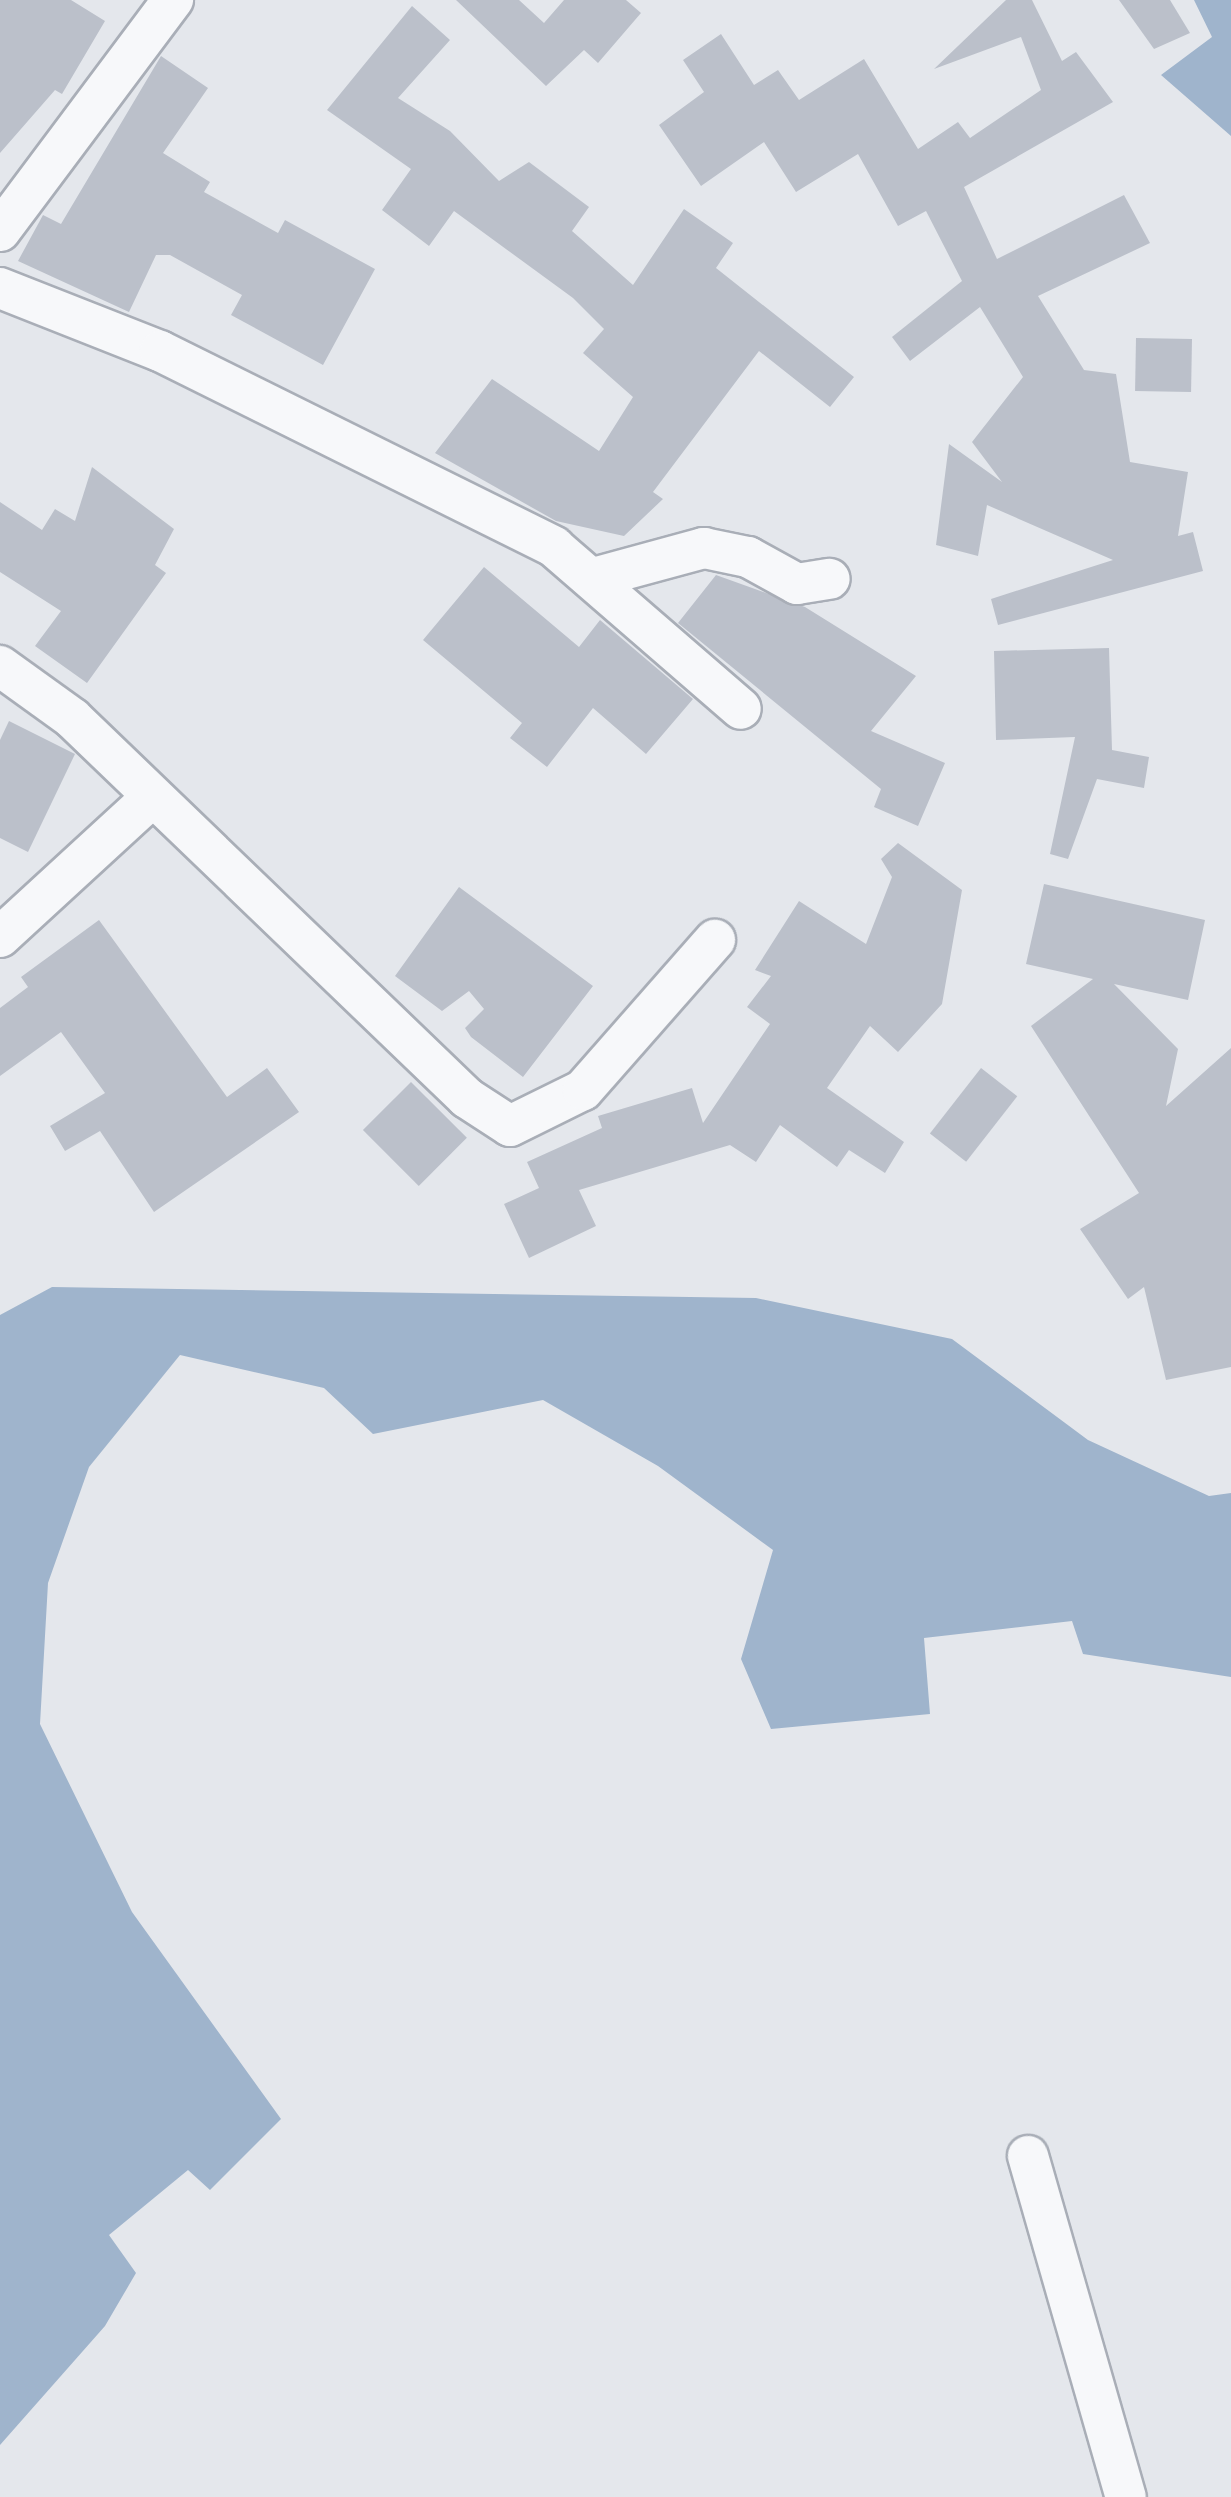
<!DOCTYPE html>
<html>
<head>
<meta charset="utf-8">
<style>
	body { margin:0 }
	#map { position:relative; width:1231px; height:2497px; overflow:hidden; background:#e4e7ec; font-family:"DejaVu Sans",sans-serif }
	div>[style] { position:absolute }
	[style*='--x'] { left:calc(var(--x)*1px); top:calc(var(--y)*1px); width:calc(var(--w)*1px); rotate:calc(var(--a)*1deg) }
	.water>* { inset:0; background:#9fb4cc }
	.building>* { inset:0; background:#bbc0ca; transform-origin:0 0 }
	.roads { filter:drop-shadow(2px 0 #a9aeb7) drop-shadow(-2px 0 #a9aeb7) drop-shadow(0 2px #a9aeb7) drop-shadow(0 -2px #a9aeb7) }
	.street>* { height:40px; margin:-20px; padding:0 20px; transform-origin:20px; border-radius:20px; background:#f7f8fa }
	span { translate:-50% -50%; white-space:nowrap; text-align:center; line-height:1.15; -webkit-text-stroke:8px #f4f6f9; paint-order:stroke }
</style>
</head>
<body>
<div id="map">
	<div class="water">
		<div style="clip-path:polygon(1194px 0,1231px 0,1231px 136px,1161px 75px,1212px 37px)"></div>
		<div style="clip-path:polygon(52px 1287px,756px 1298px,952px 1339px,1088px 1440px,1209px 1496px,1231px 1493px,1231px 1677px,1083px 1654px,1072px 1621px,924px 1638px,930px 1714px,771px 1729px,741px 1659px,773px 1550px,658px 1466px,543px 1400px,373px 1434px,324px 1388px,180px 1355px,89px 1467px,48px 1583px,40px 1724px,132px 1912px,281px 2119px,210px 2190px,188px 2170px,109px 2235px,136px 2273px,105px 2326px,0 2445px,0 1315px)"></div>
	</div>
	<div class="building">
		<div style="clip-path:polygon(0 0,71px 0,105px 21px,62px 94px,55px 90px,0 153px)"></div>
		<div style="clip-path:polygon(456px 0,519px 0,544px 23px,564px 0,626px 0,641px 13px,598px 63px,584px 50px,546px 86px)"></div>
		<div style="clip-path:polygon(1006px 0,1032px 0,1062px 61px,1076px 52px,1113px 102px,964px 187px,997px 259px,1124px 195px,1150px 243px,1038px 296px,1084px 370px,1116px 374px,1130px 462px,1188px 472px,1178px 536px,1193px 532px,1203px 571px,998px 625px,991px 599px,1113px 560px,987px 505px,978px 556px,936px 545px,949px 444px,1002px 482px,972px 442px,1023px 377px,980px 307px,910px 361px,892px 337px,962px 281px,926px 211px,898px 226px,858px 154px,796px 192px,764px 142px,701px 186px,659px 125px,704px 92px,683px 60px,721px 34px,754px 85px,778px 70px,799px 100px,864px 59px,918px 149px,958px 122px,970px 138px,1041px 90px,1021px 37px,934px 69px)"></div>
		<div style="clip-path:polygon(1119px 0,1170px 0,1190px 33px,1154px 49px)"></div>
		<div style="clip-path:polygon(412px 6px,450px 40px,398px 98px,450px 131px,499px 181px,529px 162px,589px 207px,572px 231px,633px 285px,684px 209px,733px 243px,716px 268px,854px 377px,830px 407px,759px 351px,653px 492px,663px 499px,624px 536px,556px 521px,435px 453px,492px 379px,599px 451px,633px 397px,583px 353px,604px 329px,573px 298px,454px 211px,429px 246px,382px 210px,411px 169px,327px 110px)"></div>
		<div style="clip-path:polygon(161px 56px,208px 88px,163px 153px,210px 182px,204px 192px,278px 233px,285px 220px,375px 269px,323px 365px,231px 315px,242px 295px,170px 255px,156px 255px,129px 312px,18px 261px,43px 215px,61px 224px)"></div>
		<div style="left:1136px;top:338px;width:56px;height:53px;rotate:1deg"></div>
		<div style="clip-path:polygon(92px 467px,174px 529px,155px 565px,166px 573px,87px 683px,35px 646px,61px 611px,0 572px,0 502px,42px 530px,55px 509px,75px 521px)"></div>
		<div style="clip-path:polygon(484px 567px,579px 647px,600px 620px,693px 699px,646px 754px,593px 708px,547px 767px,510px 738px,522px 723px,423px 640px)"></div>
		<div style="clip-path:polygon(716px 575px,805px 607px,916px 676px,871px 731px,945px 763px,918px 826px,874px 807px,881px 789px,678px 623px)"></div>
		<div style="clip-path:polygon(1109px 648px,1112px 750px,1149px 757px,1144px 788px,1097px 779px,1068px 859px,1050px 854px,1075px 737px,996px 740px,994px 651px)"></div>
		<div style="clip-path:polygon(9px 721px,75px 754px,28px 852px,0 838px,0 740px)"></div>
		<div style="clip-path:polygon(898px 843px,962px 890px,942px 1004px,898px 1052px,870px 1026px,827px 1088px,904px 1142px,885px 1173px,849px 1150px,837px 1167px,780px 1125px,756px 1162px,730px 1145px,579px 1190px,596px 1226px,529px 1258px,504px 1204px,539px 1188px,527px 1162px,602px 1128px,598px 1116px,692px 1088px,703px 1123px,770px 1024px,747px 1007px,771px 976px,755px 970px,799px 901px,866px 944px,892px 877px,881px 859px)"></div>
		<div style="clip-path:polygon(1044px 884px,1205px 920px,1188px 1000px,1114px 984px,1178px 1049px,1166px 1106px,1231px 1048px,1231px 1367px,1166px 1380px,1144px 1287px,1128px 1299px,1080px 1229px,1139px 1193px,1031px 1026px,1093px 979px,1026px 964px)"></div>
		<div style="clip-path:polygon(459px 887px,593px 986px,523px 1077px,471px 1037px,465px 1028px,484px 1009px,469px 991px,442px 1011px,395px 976px)"></div>
		<div style="clip-path:polygon(99px 920px,227px 1097px,267px 1068px,299px 1112px,154px 1212px,100px 1131px,65px 1151px,50px 1126px,105px 1093px,61px 1032px,0 1076px,0 1008px,28px 987px,21px 977px)"></div>
		<div style="left:981px;top:1068px;width:46px;height:83px;rotate:38deg"></div>
		<div style="left:411px;top:1082px;width:79px;height:68px;rotate:45deg"></div>
	</div>
	<div class="roads">
		<div class="street">
			<div style="--x:0;--y:231;--w:289;--a:-53.2"></div>
			<div style="--x:0;--y:288;--w:172;--a:21.5"></div>
			<div style="--x:160;--y:351;--w:440;--a:26.4"></div>
			<div style="--x:554;--y:547;--w:247;--a:40.9"></div>
			<div style="--x:597;--y:577;--w:111;--a:-15.2"></div>
			<div style="--x:704;--y:548;--w:45;--a:11.6"></div>
			<div style="--x:748;--y:557;--w:56;--a:28.9"></div>
			<div style="--x:797;--y:584;--w:33;--a:-9"></div>
			<div style="--x:0;--y:666;--w:89;--a:35.8"></div>
			<div style="--x:72;--y:718;--w:548;--a:43.89"></div>
			<div style="--x:467;--y:1098;--w:51;--a:33.1"></div>
			<div style="--x:510;--y:1126;--w:81;--a:-26.3"></div>
			<div style="--x:583;--y:1090;--w:200;--a:-48.7"></div>
			<div style="--x:0;--y:937;--w:204;--a:-42.6"></div>
			<div style="--x:1028;--y:2156;--w:355;--a:74"></div>
		</div>
	</div>
</div>
</body>
</html>
